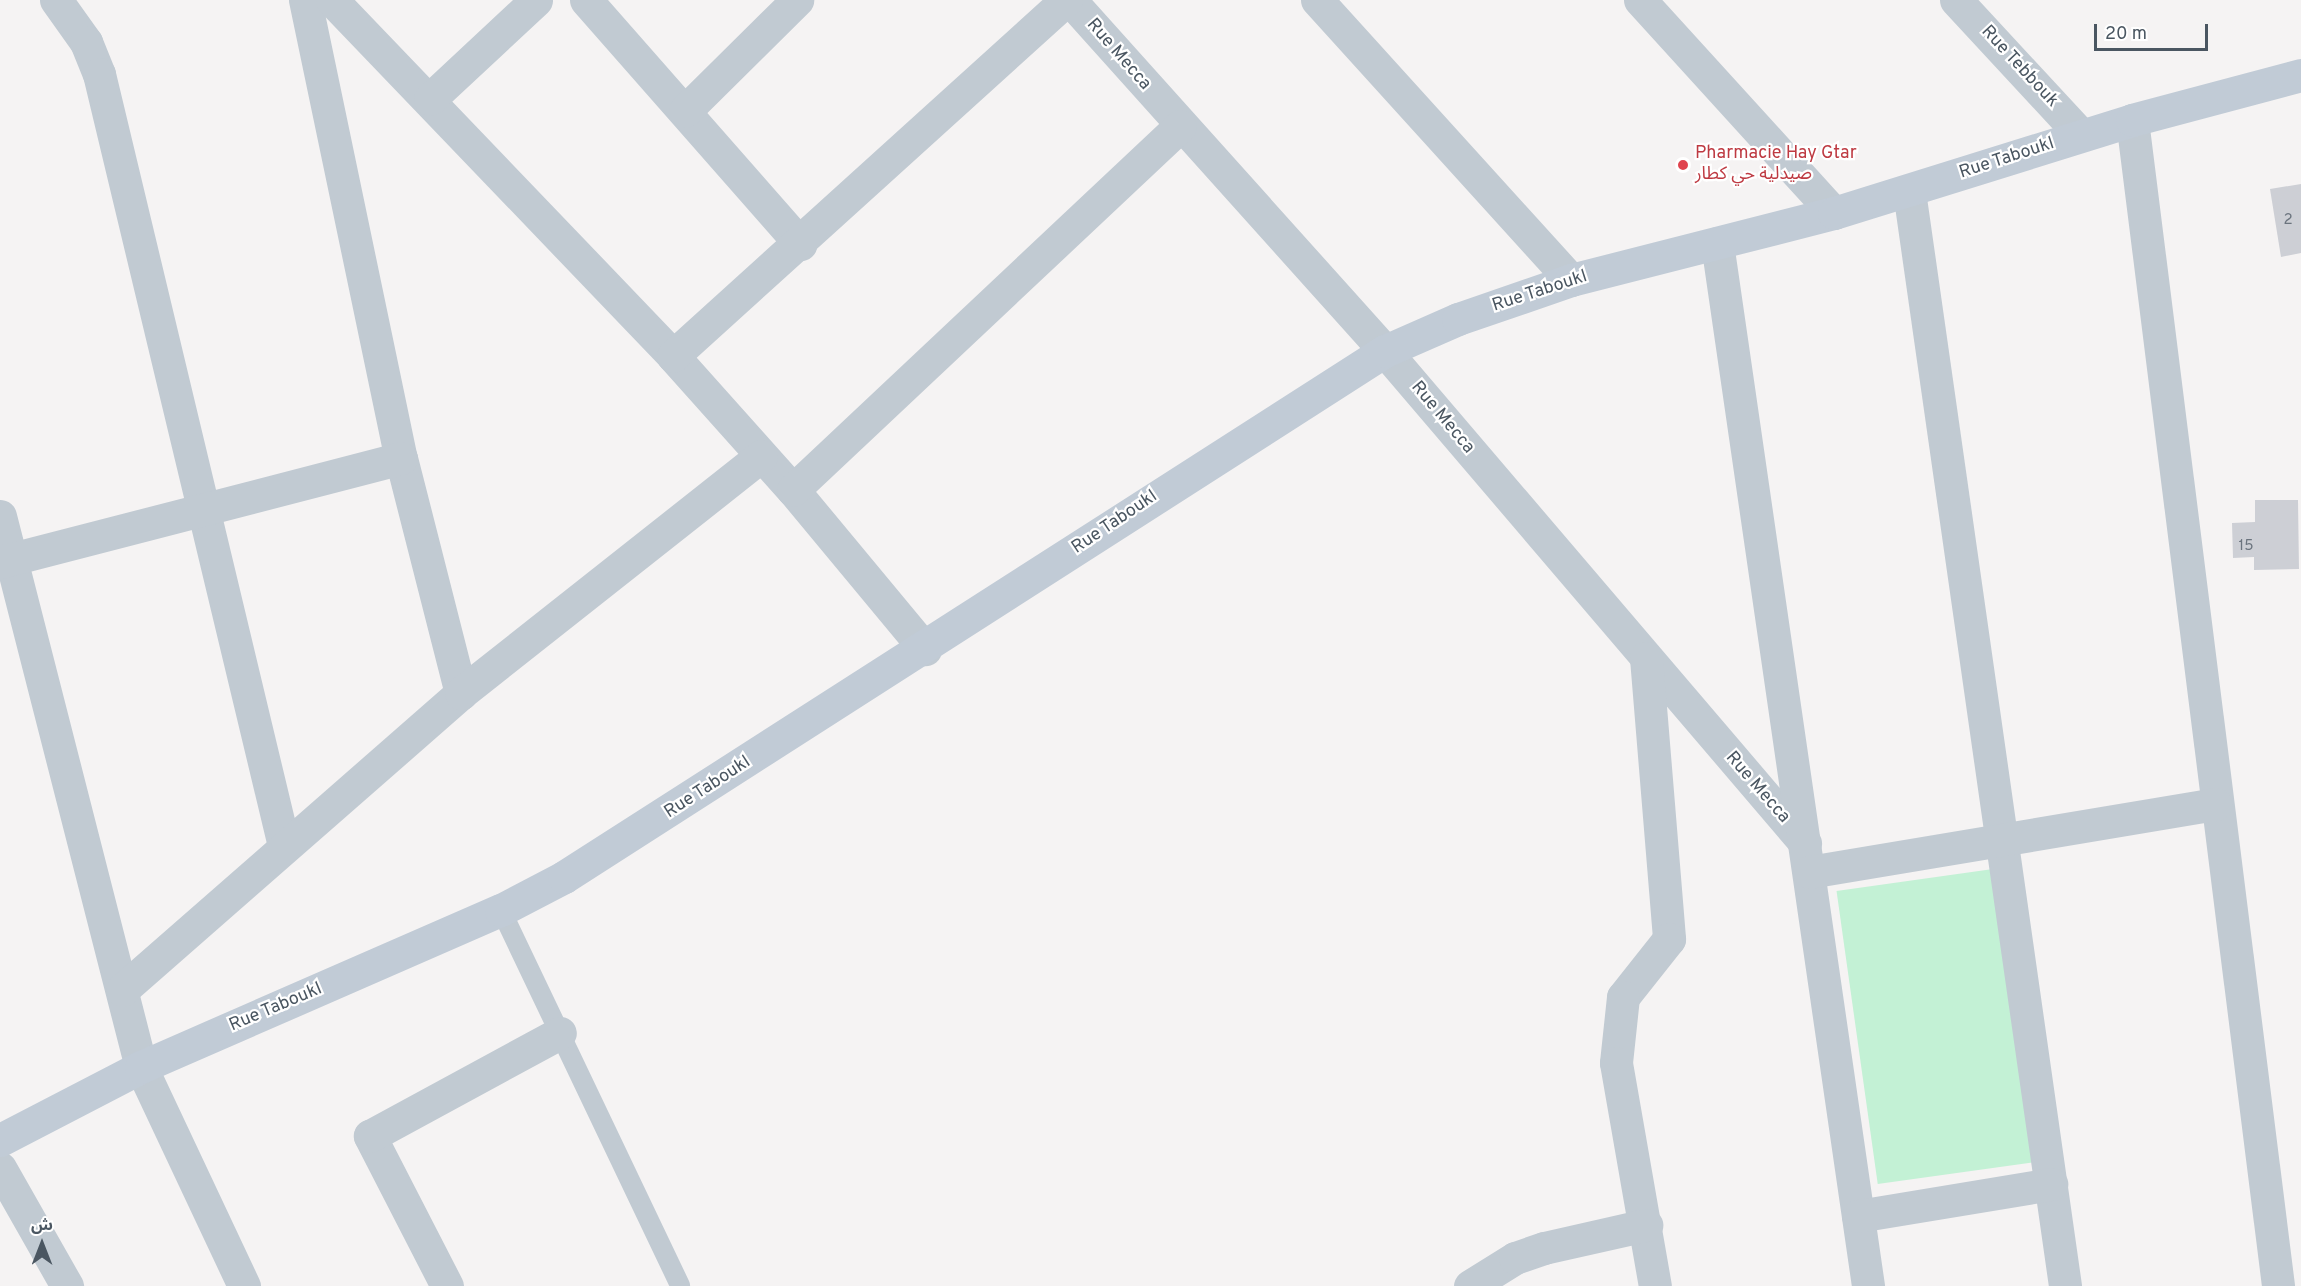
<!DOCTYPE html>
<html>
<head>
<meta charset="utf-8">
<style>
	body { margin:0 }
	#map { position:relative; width:2301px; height:1286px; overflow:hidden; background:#f5f3f3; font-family:Overpass,"Noto Sans Arabic",sans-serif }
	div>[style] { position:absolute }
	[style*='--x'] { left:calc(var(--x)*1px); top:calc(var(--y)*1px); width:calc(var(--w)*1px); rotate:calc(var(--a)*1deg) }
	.green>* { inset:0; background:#c3f1d5; transform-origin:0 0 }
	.building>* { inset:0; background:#cdcfd5 }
	.lane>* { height:20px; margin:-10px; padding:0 10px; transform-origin:10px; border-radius:10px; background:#c1cad2 }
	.street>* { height:33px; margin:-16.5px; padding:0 16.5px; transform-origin:16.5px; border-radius:16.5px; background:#c1cad2 }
	.secondary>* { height:33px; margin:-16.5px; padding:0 16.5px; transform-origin:16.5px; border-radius:16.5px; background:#c1cbd6 }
	.dots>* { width:16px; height:16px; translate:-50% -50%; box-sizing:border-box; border:3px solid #fff; border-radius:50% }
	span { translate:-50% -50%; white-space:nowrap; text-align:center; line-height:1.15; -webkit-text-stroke:4.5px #fff; paint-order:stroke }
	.number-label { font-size:15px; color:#6b747e }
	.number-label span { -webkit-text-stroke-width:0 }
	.street-label { font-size:18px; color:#4a5661 }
	.health-label { font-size:18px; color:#be3a42 }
	.left { translate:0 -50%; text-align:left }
	.north { position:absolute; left:12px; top:1214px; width:60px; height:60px; -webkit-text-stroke:4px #fff; paint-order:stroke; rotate:0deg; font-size:16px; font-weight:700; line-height:24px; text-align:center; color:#4a5661 }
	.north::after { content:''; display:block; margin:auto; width:21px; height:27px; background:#4a5661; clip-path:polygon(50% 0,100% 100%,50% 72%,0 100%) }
	.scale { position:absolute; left:2094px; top:24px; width:114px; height:27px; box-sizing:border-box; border:3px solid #4a5661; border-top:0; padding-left:8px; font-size:18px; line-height:21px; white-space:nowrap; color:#4a5661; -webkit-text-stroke:4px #fff; paint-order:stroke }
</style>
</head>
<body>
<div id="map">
	<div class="green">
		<div style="left:1993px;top:869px;width:296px;height:158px;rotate:82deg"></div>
	</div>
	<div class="building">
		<div style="clip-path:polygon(2301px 184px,2301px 253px,2281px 257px,2270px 189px)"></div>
		<div style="clip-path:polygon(2255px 500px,2298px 500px,2299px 569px,2254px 570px,2254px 557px,2233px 558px,2232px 523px,2255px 522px)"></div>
	</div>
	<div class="lane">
		<div style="--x:501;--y:910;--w:416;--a:64.5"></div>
	</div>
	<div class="street">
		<div style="--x:56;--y:0;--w:52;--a:54.5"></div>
		<div style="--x:86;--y:42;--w:35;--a:68"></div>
		<div style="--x:99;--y:74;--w:794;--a:76.52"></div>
		<div style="--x:305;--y:0;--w:468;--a:78.2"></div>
		<div style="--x:401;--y:458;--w:243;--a:75.7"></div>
		<div style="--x:332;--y:0;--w:493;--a:46.2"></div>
		<div style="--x:673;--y:356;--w:180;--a:48.2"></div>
		<div style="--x:793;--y:490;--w:207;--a:50.3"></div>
		<div style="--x:586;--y:0;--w:325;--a:48.7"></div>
		<div style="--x:1070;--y:0;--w:472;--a:48.1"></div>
		<div style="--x:1385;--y:351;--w:647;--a:49.51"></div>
		<div style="--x:1317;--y:0;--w:378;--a:47.8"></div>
		<div style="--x:1640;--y:0;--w:288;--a:47.7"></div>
		<div style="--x:1956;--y:0;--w:184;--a:47.2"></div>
		<div style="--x:430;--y:99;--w:145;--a:-43"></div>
		<div style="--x:685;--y:111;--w:158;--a:-44.7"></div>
		<div style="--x:2132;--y:120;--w:1175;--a:82.86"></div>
		<div style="--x:1909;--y:191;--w:1106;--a:81.89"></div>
		<div style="--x:1717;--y:243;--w:1054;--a:81.76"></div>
		<div style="--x:673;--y:356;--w:530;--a:-42.17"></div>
		<div style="--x:793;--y:490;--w:531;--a:-43.25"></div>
		<div style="--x:0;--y:516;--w:569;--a:75.65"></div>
		<div style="--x:141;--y:1067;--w:242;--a:64.8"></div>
		<div style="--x:0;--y:562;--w:414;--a:-14.5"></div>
		<div style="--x:1646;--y:658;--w:282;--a:85.3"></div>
		<div style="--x:1669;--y:939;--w:74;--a:128.4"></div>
		<div style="--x:1623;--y:997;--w:66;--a:96.1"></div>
		<div style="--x:1616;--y:1063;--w:226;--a:80.1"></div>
		<div style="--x:1809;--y:872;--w:412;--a:-9.5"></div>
		<div style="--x:122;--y:990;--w:451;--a:-41.2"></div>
		<div style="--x:461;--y:693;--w:382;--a:-38.3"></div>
		<div style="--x:0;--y:1168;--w:136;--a:60.4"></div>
		<div style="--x:1858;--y:1216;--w:196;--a:-9.4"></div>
		<div style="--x:447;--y:1286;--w:169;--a:-117.2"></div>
		<div style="--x:370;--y:1136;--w:216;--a:-28.5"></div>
		<div style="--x:1470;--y:1286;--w:53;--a:-31.9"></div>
		<div style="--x:1515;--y:1258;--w:31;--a:-19"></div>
		<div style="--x:1544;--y:1248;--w:105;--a:-12.7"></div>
	</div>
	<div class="secondary">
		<div style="--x:0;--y:1140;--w:159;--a:-27.4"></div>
		<div style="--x:141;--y:1067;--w:393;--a:-23.6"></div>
		<div style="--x:501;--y:910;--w:71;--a:-27.6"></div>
		<div style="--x:564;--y:877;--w:975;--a:-32.65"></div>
		<div style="--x:1385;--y:351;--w:80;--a:-23.7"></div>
		<div style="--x:1458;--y:319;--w:120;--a:-19"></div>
		<div style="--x:1571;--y:280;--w:271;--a:-14.3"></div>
		<div style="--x:1834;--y:213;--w:312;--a:-17.3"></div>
		<div style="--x:2132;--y:120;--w:175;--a:-14.9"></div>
	</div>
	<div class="dots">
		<div style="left:1683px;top:165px;background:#e0444e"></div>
	</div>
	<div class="number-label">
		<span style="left:2288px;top:221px">2</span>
		<span style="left:2246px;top:547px">15</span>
	</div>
	<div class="street-label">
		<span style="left:1118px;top:55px;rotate:49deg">Rue Mecca</span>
		<span style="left:2019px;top:67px;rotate:47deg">Rue Tebbouk</span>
		<span style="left:2007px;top:159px;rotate:-18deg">Rue Taboukl</span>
		<span style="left:1540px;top:292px;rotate:-18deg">Rue Taboukl</span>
		<span style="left:1442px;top:418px;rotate:50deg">Rue Mecca</span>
		<span style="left:1115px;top:523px;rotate:-34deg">Rue Taboukl</span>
		<span style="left:708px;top:788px;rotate:-33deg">Rue Taboukl</span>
		<span style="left:1757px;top:788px;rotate:49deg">Rue Mecca</span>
		<span style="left:276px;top:1008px;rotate:-23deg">Rue Taboukl</span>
	</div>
	<div class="health-label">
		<span class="left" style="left:1695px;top:165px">Pharmacie Hay Gtar<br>صيدلية حي كطار</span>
	</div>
	<div class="north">ش</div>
	<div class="scale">20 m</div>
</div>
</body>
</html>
